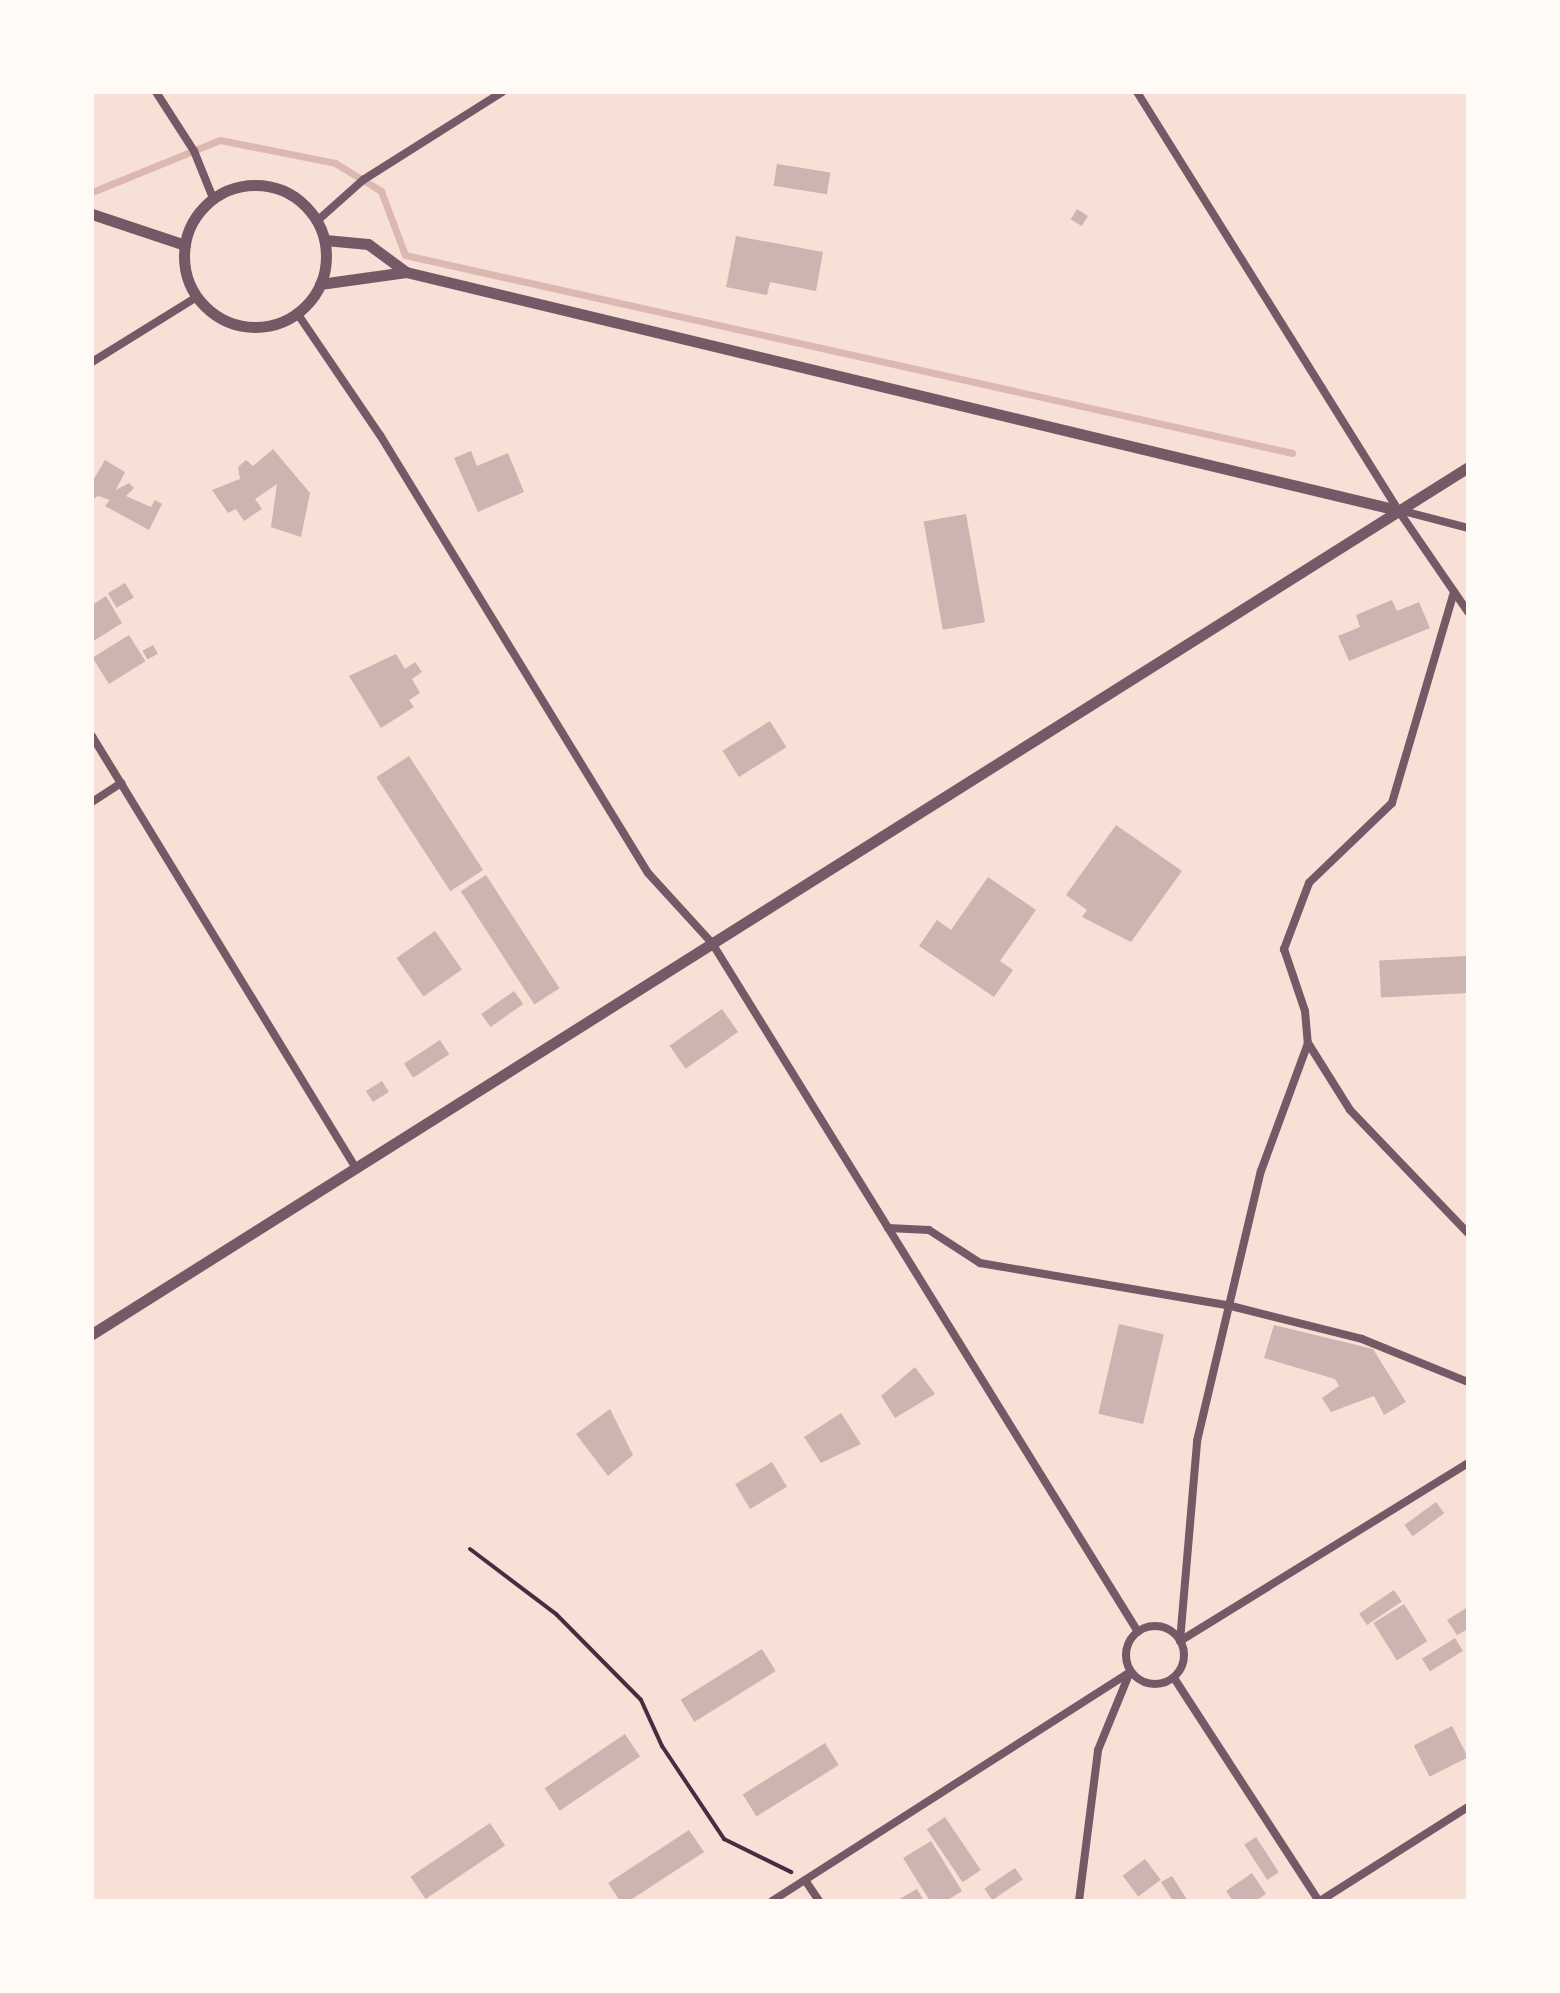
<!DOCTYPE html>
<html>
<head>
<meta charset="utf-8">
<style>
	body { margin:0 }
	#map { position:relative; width:1560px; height:1993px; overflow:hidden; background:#f7e1d7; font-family:"Fira Sans Condensed",sans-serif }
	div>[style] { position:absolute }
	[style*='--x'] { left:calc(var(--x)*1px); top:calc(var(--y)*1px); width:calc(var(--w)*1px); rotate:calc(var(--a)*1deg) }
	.stream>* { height:7px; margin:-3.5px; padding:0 3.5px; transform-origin:3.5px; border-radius:3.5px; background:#dcb8b0 }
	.building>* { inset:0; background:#ccb4b1; transform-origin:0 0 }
	.path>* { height:4px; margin:-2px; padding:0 2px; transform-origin:2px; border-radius:2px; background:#4a2c40 }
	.minor>* { height:8px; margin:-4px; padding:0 4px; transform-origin:4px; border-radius:4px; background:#755966 }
	.minor>.ring { margin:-4px; padding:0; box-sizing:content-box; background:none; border:8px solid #755966; border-radius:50% }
	.tertiary>* { height:11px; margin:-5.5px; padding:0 5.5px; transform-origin:5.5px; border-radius:5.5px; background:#755966 }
	.tertiary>.ring { margin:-5.5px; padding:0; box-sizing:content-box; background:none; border:11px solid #755966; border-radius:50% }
	span { translate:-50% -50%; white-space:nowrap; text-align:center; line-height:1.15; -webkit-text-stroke:8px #fffaf5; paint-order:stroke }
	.frame { position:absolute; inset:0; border:94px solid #fffaf5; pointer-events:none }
</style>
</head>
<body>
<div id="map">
	<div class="stream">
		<div style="--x:92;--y:192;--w:138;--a:-22.1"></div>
		<div style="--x:220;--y:140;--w:117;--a:11.3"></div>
		<div style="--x:335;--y:163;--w:54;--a:31.3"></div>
		<div style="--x:381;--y:191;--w:68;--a:69.4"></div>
		<div style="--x:405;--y:255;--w:909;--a:12.58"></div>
	</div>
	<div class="building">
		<div style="left:777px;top:164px;width:54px;height:22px;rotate:9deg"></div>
		<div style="left:1077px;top:209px;width:13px;height:12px;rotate:32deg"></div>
		<div style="clip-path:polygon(736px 236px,823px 252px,816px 291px,770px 282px,767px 295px,726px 287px)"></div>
		<div style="clip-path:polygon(273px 449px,310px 493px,301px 537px,271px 527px,277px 484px,255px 499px,262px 509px,244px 521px,236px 509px,228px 513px,212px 490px,240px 479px,238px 467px,246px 460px,253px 466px)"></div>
		<div style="clip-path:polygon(471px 451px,477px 466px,508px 453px,524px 492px,478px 512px,454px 458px)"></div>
		<div style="clip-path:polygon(105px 460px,125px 472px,116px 490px,129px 483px,134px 488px,126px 496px,151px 507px,155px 500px,162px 504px,149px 530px,105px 506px,110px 500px,98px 496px,92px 500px,92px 482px)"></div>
		<div style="left:966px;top:514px;width:110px;height:43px;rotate:80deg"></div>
		<div style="left:125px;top:583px;width:17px;height:20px;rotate:59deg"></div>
		<div style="clip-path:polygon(106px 596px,122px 623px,92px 642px,92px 605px)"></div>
		<div style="clip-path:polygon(1392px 600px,1397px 611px,1419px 602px,1430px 628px,1349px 661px,1338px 636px,1360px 627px,1356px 615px)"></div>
		<div style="left:129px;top:635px;width:31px;height:43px;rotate:58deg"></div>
		<div style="left:153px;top:645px;width:10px;height:12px;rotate:61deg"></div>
		<div style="clip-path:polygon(396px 654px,405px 669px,415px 662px,422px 672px,412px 679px,420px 693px,409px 700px,414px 707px,381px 728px,349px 676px)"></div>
		<div style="left:770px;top:721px;width:31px;height:56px;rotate:58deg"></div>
		<div style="left:409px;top:756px;width:136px;height:39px;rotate:57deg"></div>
		<div style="clip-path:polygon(1116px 825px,1182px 871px,1131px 942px,1082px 917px,1087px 910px,1066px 895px)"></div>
		<div style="left:486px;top:875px;width:135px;height:30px;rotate:57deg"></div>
		<div style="clip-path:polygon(988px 877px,1036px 910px,1000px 961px,1013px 970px,994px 997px,919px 946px,937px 920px,951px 930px)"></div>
		<div style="left:435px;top:931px;width:47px;height:47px;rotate:55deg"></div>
		<div style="left:1466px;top:956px;width:37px;height:87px;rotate:87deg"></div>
		<div style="left:514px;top:991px;width:16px;height:40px;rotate:55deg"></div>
		<div style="left:722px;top:1009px;width:28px;height:64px;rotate:55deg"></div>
		<div style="left:440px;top:1040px;width:17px;height:43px;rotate:57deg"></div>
		<div style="left:382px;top:1081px;width:13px;height:19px;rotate:58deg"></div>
		<div style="left:1119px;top:1324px;width:46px;height:92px;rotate:13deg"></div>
		<div style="clip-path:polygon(1274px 1325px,1373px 1349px,1406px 1402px,1384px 1415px,1374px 1396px,1331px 1412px,1322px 1398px,1339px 1386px,1335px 1379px,1264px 1358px)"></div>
		<div style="clip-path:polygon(915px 1367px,935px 1394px,895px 1418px,881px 1396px)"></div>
		<div style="clip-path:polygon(610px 1409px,633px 1455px,608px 1476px,576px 1434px)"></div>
		<div style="clip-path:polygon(841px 1413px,861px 1444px,821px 1463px,804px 1437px)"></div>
		<div style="left:772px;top:1462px;width:29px;height:43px;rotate:59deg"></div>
		<div style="left:1436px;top:1502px;width:14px;height:39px;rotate:54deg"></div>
		<div style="left:1394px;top:1590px;width:14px;height:42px;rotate:56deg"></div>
		<div style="left:1404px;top:1604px;width:44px;height:36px;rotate:58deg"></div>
		<div style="clip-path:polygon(1468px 1607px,1468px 1629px,1457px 1635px,1447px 1620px)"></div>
		<div style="left:1455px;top:1638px;width:15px;height:39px;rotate:58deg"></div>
		<div style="left:762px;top:1649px;width:26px;height:96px;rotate:58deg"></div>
		<div style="left:1452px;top:1726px;width:35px;height:43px;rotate:63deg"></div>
		<div style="left:625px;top:1734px;width:27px;height:97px;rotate:56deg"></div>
		<div style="left:825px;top:1743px;width:26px;height:97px;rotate:58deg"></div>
		<div style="left:945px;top:1817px;width:64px;height:22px;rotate:56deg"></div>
		<div style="left:490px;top:1823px;width:27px;height:96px;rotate:56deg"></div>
		<div style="clip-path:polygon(689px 1830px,704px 1852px,629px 1901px,620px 1901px,608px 1883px)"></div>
		<div style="left:1256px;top:1837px;width:42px;height:14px;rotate:57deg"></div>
		<div style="clip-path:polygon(931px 1841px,962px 1891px,946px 1901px,930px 1901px,903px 1858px)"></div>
		<div style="left:1145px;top:1859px;width:26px;height:28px;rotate:53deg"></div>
		<div style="left:1015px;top:1868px;width:14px;height:37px;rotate:56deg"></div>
		<div style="clip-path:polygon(1252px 1873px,1266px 1894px,1255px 1901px,1233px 1901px,1226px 1891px)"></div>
		<div style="clip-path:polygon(1172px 1876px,1188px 1901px,1173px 1901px,1161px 1882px)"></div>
		<div style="clip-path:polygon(917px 1889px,924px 1901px,896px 1901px)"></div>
	</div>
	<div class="path">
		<div style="--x:470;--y:1549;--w:108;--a:37.1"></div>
		<div style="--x:556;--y:1614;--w:121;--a:45.3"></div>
		<div style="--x:641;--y:1700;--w:51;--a:65.5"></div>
		<div style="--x:662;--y:1746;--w:112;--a:56.3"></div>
		<div style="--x:724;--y:1839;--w:75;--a:26.2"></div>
	</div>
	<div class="minor">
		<div style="--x:156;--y:92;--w:70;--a:57.2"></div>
		<div style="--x:194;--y:151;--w:51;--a:68"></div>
		<div style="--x:1137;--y:92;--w:493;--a:58"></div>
		<div style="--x:1398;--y:510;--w:124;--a:55.5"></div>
		<div style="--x:317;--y:221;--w:62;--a:-41.7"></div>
		<div style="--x:363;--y:180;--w:165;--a:-32.3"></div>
		<div style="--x:297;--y:313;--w:148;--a:55.8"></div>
		<div style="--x:380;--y:435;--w:513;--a:58.54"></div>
		<div style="--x:648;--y:873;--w:95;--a:47.6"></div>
		<div style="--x:712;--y:943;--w:810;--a:58.27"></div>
		<div style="--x:92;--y:362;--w:123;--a:-31.8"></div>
		<div style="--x:1399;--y:510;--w:71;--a:14.6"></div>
		<div style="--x:1454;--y:592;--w:220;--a:106.4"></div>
		<div style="--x:1392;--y:803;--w:115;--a:136.1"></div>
		<div style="--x:1309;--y:883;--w:71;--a:110.7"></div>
		<div style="--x:1284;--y:949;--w:65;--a:71.3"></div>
		<div style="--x:1305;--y:1011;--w:32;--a:85"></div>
		<div style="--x:1308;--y:1043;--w:79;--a:57.9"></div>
		<div style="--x:1350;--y:1110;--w:170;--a:46.2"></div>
		<div style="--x:92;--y:736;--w:503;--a:58.59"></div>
		<div style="--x:92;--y:802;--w:35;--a:-33"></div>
		<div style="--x:888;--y:1228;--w:41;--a:2.8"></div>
		<div style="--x:929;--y:1230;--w:61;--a:32.9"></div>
		<div style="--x:980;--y:1263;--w:251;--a:9.7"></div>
		<div style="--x:1227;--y:1305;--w:139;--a:14.1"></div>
		<div style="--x:1362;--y:1339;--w:114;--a:22.1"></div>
		<div class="ring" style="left:1126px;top:1626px;width:50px;height:50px"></div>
		<div style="--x:1180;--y:1641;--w:201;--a:-85.1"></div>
		<div style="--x:1197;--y:1441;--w:277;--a:-76.7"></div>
		<div style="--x:1261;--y:1171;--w:136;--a:-69.8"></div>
		<div style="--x:1180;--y:1641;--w:339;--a:-31.7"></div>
		<div style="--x:1174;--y:1678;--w:266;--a:57"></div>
		<div style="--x:805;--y:1880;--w:25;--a:56"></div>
		<div style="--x:772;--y:1901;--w:425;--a:-32.6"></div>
		<div style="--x:1079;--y:1901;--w:152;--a:-82.8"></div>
		<div style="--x:1098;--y:1750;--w:84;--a:-67.7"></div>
		<div style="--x:1320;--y:1901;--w:175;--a:-32.4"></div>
	</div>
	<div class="tertiary">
		<div class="ring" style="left:184px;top:185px;width:131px;height:131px"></div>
		<div style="--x:92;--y:214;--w:98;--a:18.4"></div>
		<div style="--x:325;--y:240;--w:43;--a:5.3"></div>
		<div style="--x:368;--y:244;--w:47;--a:36.4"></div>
		<div style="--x:406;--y:272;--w:1019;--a:13.5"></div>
		<div style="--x:320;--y:284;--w:87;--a:-7.9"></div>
		<div style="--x:92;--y:1334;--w:1626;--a:-32.21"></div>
	</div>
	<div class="frame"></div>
</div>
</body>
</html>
